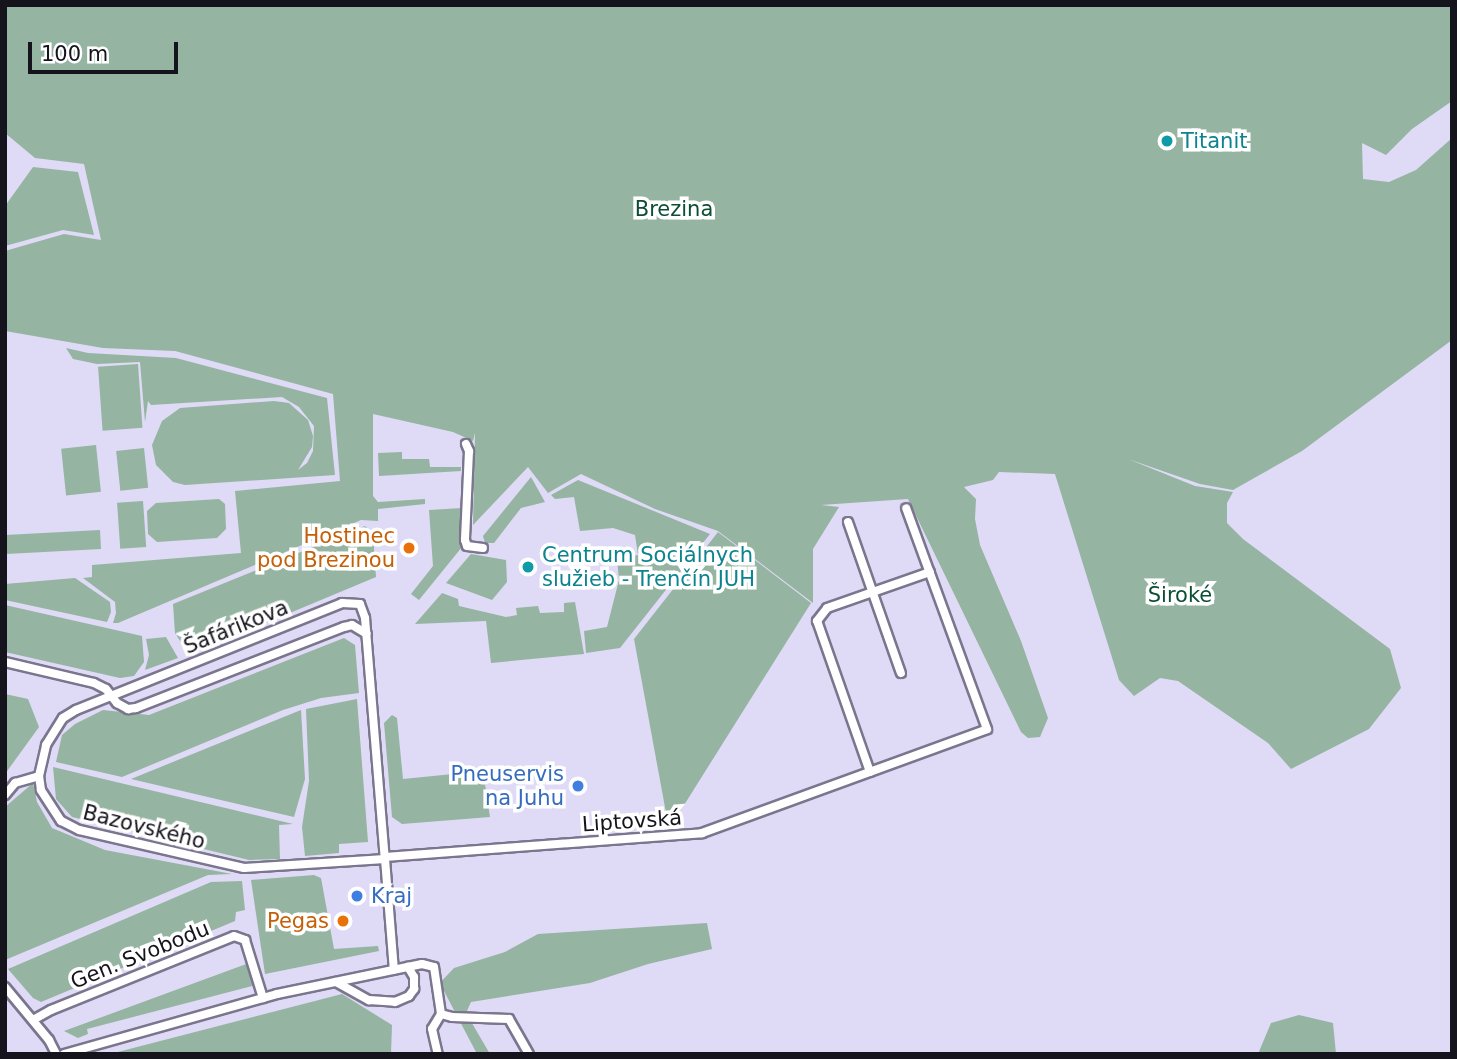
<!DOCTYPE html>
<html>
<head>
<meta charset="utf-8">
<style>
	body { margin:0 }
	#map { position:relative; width:1457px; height:1059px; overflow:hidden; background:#dfdaf5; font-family:"DejaVu Sans",sans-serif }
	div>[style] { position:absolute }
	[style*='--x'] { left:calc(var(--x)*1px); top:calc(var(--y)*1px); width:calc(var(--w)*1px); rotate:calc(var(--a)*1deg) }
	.green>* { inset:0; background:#95b4a2; transform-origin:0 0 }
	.roads { filter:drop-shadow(2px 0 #7b758e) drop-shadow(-2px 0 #7b758e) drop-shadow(0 2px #7b758e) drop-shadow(0 -2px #7b758e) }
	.minor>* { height:8px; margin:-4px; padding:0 4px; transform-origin:4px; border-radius:4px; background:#fff }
	.dots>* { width:19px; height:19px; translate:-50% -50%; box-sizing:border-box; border:4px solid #fff; border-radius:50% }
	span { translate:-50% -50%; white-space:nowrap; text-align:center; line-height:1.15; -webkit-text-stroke:7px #fff; paint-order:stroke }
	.culture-label { font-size:21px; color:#0d838f }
	.left { translate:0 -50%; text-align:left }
	.park-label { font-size:21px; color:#0b4e33 }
	.food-label { font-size:21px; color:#c56008 }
	.right { translate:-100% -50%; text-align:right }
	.street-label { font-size:21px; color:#15131c }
	.shop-label { font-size:21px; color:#366cbe }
	.frame { position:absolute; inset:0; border:7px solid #15131c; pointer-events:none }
	.scale { position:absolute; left:28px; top:42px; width:150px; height:32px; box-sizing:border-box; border:4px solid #15131c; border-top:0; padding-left:9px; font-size:21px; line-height:24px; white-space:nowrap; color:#15131c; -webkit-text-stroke:5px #fff; paint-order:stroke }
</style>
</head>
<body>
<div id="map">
	<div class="green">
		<div style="clip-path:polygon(5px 5px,1452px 5px,1452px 101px,1412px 129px,1386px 155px,1362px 143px,1363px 179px,1389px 182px,1416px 170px,1452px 138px,1452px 340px,1302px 451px,1233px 490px,1200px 484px,1128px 459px,1195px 486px,1233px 492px,1227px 503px,1227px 523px,1243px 539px,1390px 649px,1401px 688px,1369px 729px,1291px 769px,1268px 743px,1178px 681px,1160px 678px,1134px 696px,1119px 680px,1055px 474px,999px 472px,993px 480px,964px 487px,976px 499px,975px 519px,980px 545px,1021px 641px,1048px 718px,1040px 737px,1028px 738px,1021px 732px,908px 499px,821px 505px,839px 507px,813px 549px,813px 603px,718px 531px,655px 509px,581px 474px,548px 493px,528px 467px,473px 525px,475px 433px,473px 441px,453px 432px,373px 414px,373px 496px,378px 502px,425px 499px,425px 504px,378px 509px,378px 521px,361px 520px,118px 623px,113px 623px,116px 613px,115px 602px,83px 578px,92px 577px,92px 565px,241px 553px,235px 491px,340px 481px,333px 394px,175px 351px,103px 348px,5px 331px,5px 251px,64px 234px,101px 240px,84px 164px,35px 158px,5px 133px)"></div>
		<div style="clip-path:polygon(33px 167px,78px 172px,94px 235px,63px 230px,5px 246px,5px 206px)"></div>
		<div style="clip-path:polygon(66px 348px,88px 353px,176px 358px,327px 398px,335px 475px,185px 485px,173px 482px,156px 465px,152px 445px,162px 421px,180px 408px,274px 401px,289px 403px,308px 420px,313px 436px,312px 447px,298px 470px,307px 463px,313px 451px,314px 426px,299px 407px,282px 397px,151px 405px,148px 401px,145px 422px,140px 362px,97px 364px,73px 359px)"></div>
		<div style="left:138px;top:364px;width:64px;height:40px;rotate:86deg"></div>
		<div style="left:96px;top:445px;width:47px;height:35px;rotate:84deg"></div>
		<div style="left:144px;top:448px;width:40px;height:28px;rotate:84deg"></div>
		<div style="clip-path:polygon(402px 452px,402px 459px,429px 459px,430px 467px,461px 467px,461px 471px,379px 476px,378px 453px)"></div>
		<div style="clip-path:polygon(531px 477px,545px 502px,521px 508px,494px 543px,485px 543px,483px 536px)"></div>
		<div style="clip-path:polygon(578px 480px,710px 534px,620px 648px,586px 653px,584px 631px,607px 627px,619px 580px,617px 558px,638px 555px,635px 535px,613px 528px,580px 531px,574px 497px,555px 499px,551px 495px)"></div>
		<div style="clip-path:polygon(219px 499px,225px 504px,226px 529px,217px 538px,157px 542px,148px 534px,147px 511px,156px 503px)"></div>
		<div style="left:143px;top:501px;width:46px;height:26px;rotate:86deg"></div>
		<div style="clip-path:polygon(462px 508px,462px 547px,419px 600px,411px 594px,433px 566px,429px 510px)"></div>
		<div style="clip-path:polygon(365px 526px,373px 534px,376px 577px,189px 655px,175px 633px,173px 604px)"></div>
		<div style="left:100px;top:530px;width:19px;height:95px;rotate:87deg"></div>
		<div style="clip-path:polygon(718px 532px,811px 603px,669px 829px,634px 639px)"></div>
		<div style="clip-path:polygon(471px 554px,506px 560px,507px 582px,492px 600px,446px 583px)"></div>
		<div style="clip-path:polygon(75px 578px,110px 602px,111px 612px,107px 622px,5px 600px,5px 584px)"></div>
		<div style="clip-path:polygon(442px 593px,458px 599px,459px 606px,506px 617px,517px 615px,516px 608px,538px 606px,540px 613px,564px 612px,564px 603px,575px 602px,584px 654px,491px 663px,486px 621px,415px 624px)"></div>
		<div style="clip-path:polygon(5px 605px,142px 636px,144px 662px,134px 676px,120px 678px,5px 652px)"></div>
		<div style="clip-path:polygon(166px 637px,178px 658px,145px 670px,149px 655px,146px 639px)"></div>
		<div style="clip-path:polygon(344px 638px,355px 645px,359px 693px,321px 698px,283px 710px,122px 777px,56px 762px,62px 735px,75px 724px,103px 710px,149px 715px)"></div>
		<div style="clip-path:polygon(5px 694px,28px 699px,39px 727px,5px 774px)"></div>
		<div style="clip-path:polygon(357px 699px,368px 842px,339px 844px,339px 853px,305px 856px,302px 827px,309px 781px,306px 709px)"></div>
		<div style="clip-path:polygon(301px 710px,305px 779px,294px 817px,131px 779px)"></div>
		<div style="clip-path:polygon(392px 715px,397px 718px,403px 779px,483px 771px,490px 817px,402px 824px,392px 817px,384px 723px)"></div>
		<div style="clip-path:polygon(53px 767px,293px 824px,279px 825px,280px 859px,249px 860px,72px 817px,56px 799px)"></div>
		<div style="clip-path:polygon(33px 783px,37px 802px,52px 828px,105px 850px,232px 874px,208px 875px,5px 960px,5px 807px)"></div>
		<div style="clip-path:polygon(314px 875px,321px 878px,334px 949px,378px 946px,379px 951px,265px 974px,251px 880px)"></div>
		<div style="clip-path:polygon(242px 881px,245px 910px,236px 912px,235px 921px,41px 1002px,33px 998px,8px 969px,211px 882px)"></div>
		<div style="clip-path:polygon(707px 923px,712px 949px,648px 964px,590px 983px,471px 1002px,466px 1013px,490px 1054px,477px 1054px,444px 991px,435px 988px,454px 968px,505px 952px,538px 934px)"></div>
		<div style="clip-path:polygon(249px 963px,256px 985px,87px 1029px,88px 1034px,78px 1038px,64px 1031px)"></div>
		<div style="clip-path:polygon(342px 994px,392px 1025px,391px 1054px,110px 1054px)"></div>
		<div style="clip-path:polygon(1299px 1015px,1333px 1023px,1336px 1054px,1258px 1054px,1271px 1023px)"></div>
	</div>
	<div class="roads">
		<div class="minor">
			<div style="--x:466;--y:444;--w:8;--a:67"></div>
			<div style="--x:469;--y:451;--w:89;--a:92.6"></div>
			<div style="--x:465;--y:540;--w:6;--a:72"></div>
			<div style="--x:467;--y:546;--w:16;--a:7"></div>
			<div style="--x:848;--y:522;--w:160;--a:70.7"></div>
			<div style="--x:5;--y:662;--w:91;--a:13.3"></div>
			<div style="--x:94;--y:683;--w:13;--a:27"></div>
			<div style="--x:106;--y:689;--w:18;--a:52"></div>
			<div style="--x:117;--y:703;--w:13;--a:29"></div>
			<div style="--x:128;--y:709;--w:8;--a:-7"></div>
			<div style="--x:136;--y:708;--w:223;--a:-21.3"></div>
			<div style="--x:344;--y:627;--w:8;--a:-14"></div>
			<div style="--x:352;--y:625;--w:17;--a:31"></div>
			<div style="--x:870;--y:772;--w:160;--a:-109.3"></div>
			<div style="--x:817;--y:621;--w:16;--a:-52"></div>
			<div style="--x:827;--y:608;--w:109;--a:-19.3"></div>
			<div style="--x:5;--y:795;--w:16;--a:-50"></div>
			<div style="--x:15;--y:783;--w:25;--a:-16"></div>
			<div style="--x:385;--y:857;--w:318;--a:-4.3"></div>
			<div style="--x:702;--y:833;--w:303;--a:-20"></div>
			<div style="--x:987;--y:729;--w:235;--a:-110.1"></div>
			<div style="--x:385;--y:859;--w:141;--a:176.3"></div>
			<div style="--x:244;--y:868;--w:169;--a:-167"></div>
			<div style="--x:79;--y:830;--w:20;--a:-153"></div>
			<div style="--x:61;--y:821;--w:37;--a:-123"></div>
			<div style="--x:41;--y:790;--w:14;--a:-98"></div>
			<div style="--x:39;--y:776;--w:32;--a:-77"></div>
			<div style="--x:46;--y:745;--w:32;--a:-58"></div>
			<div style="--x:63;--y:718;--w:15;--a:-32"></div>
			<div style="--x:76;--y:710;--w:287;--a:-21.9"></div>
			<div style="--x:342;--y:603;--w:18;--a:3"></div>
			<div style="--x:360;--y:604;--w:15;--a:70"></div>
			<div style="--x:365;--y:618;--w:242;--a:85.3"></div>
			<div style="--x:385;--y:859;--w:111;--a:85.4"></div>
			<div style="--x:336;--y:982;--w:38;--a:29"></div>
			<div style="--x:369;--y:1000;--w:26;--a:4"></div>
			<div style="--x:395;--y:1002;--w:15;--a:-23"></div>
			<div style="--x:409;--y:996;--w:9;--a:-54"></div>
			<div style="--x:414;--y:989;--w:12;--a:-90"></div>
			<div style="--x:414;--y:977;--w:12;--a:-121"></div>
			<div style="--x:5;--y:987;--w:69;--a:50.3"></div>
			<div style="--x:49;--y:1040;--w:16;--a:63"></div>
			<div style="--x:441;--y:1014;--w:11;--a:15"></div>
			<div style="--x:452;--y:1017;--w:57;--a:2"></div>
			<div style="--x:509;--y:1019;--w:40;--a:60.3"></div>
			<div style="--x:33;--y:1020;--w:21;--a:-29"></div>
			<div style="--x:51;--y:1010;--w:197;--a:-22"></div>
			<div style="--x:234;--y:936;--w:12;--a:20"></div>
			<div style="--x:245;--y:940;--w:61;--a:72.8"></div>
			<div style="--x:64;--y:1054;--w:221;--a:-15.7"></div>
			<div style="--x:277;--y:994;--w:148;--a:-11.7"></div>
			<div style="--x:422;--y:964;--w:12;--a:14"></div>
			<div style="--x:434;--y:967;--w:48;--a:81.5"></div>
			<div style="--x:441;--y:1014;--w:17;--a:121"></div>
			<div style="--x:432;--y:1029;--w:26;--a:77"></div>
		</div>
	</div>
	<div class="dots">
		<div style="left:1167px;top:141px;background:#0f9aa8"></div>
		<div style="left:409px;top:548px;background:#e8710a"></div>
		<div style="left:528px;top:567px;background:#0f9aa8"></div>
		<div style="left:578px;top:786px;background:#3f7fe0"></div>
		<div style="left:357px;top:896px;background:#3f7fe0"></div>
		<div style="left:343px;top:921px;background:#e8710a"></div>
	</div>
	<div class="culture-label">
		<span class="left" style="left:1181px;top:141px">Titanit</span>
		<span class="left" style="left:542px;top:567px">Centrum Sociálnych<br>služieb - Trenčín JUH</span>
	</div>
	<div class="park-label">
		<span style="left:674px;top:209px">Brezina</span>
		<span style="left:1180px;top:595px">Široké</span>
	</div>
	<div class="food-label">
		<span class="right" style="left:395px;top:548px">Hostinec<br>pod Brezinou</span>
		<span class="right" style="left:329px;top:921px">Pegas</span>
	</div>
	<div class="street-label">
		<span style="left:236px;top:627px;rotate:-22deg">Šafárikova</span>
		<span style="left:632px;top:821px;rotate:-4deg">Liptovská</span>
		<span style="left:144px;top:827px;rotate:14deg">Bazovského</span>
		<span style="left:140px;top:955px;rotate:-22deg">Gen. Svobodu</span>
	</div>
	<div class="shop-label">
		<span class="right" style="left:564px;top:786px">Pneuservis<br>na Juhu</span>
		<span class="left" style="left:371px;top:896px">Kraj</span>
	</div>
	<div class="frame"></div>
	<div class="scale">100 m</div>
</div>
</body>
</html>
